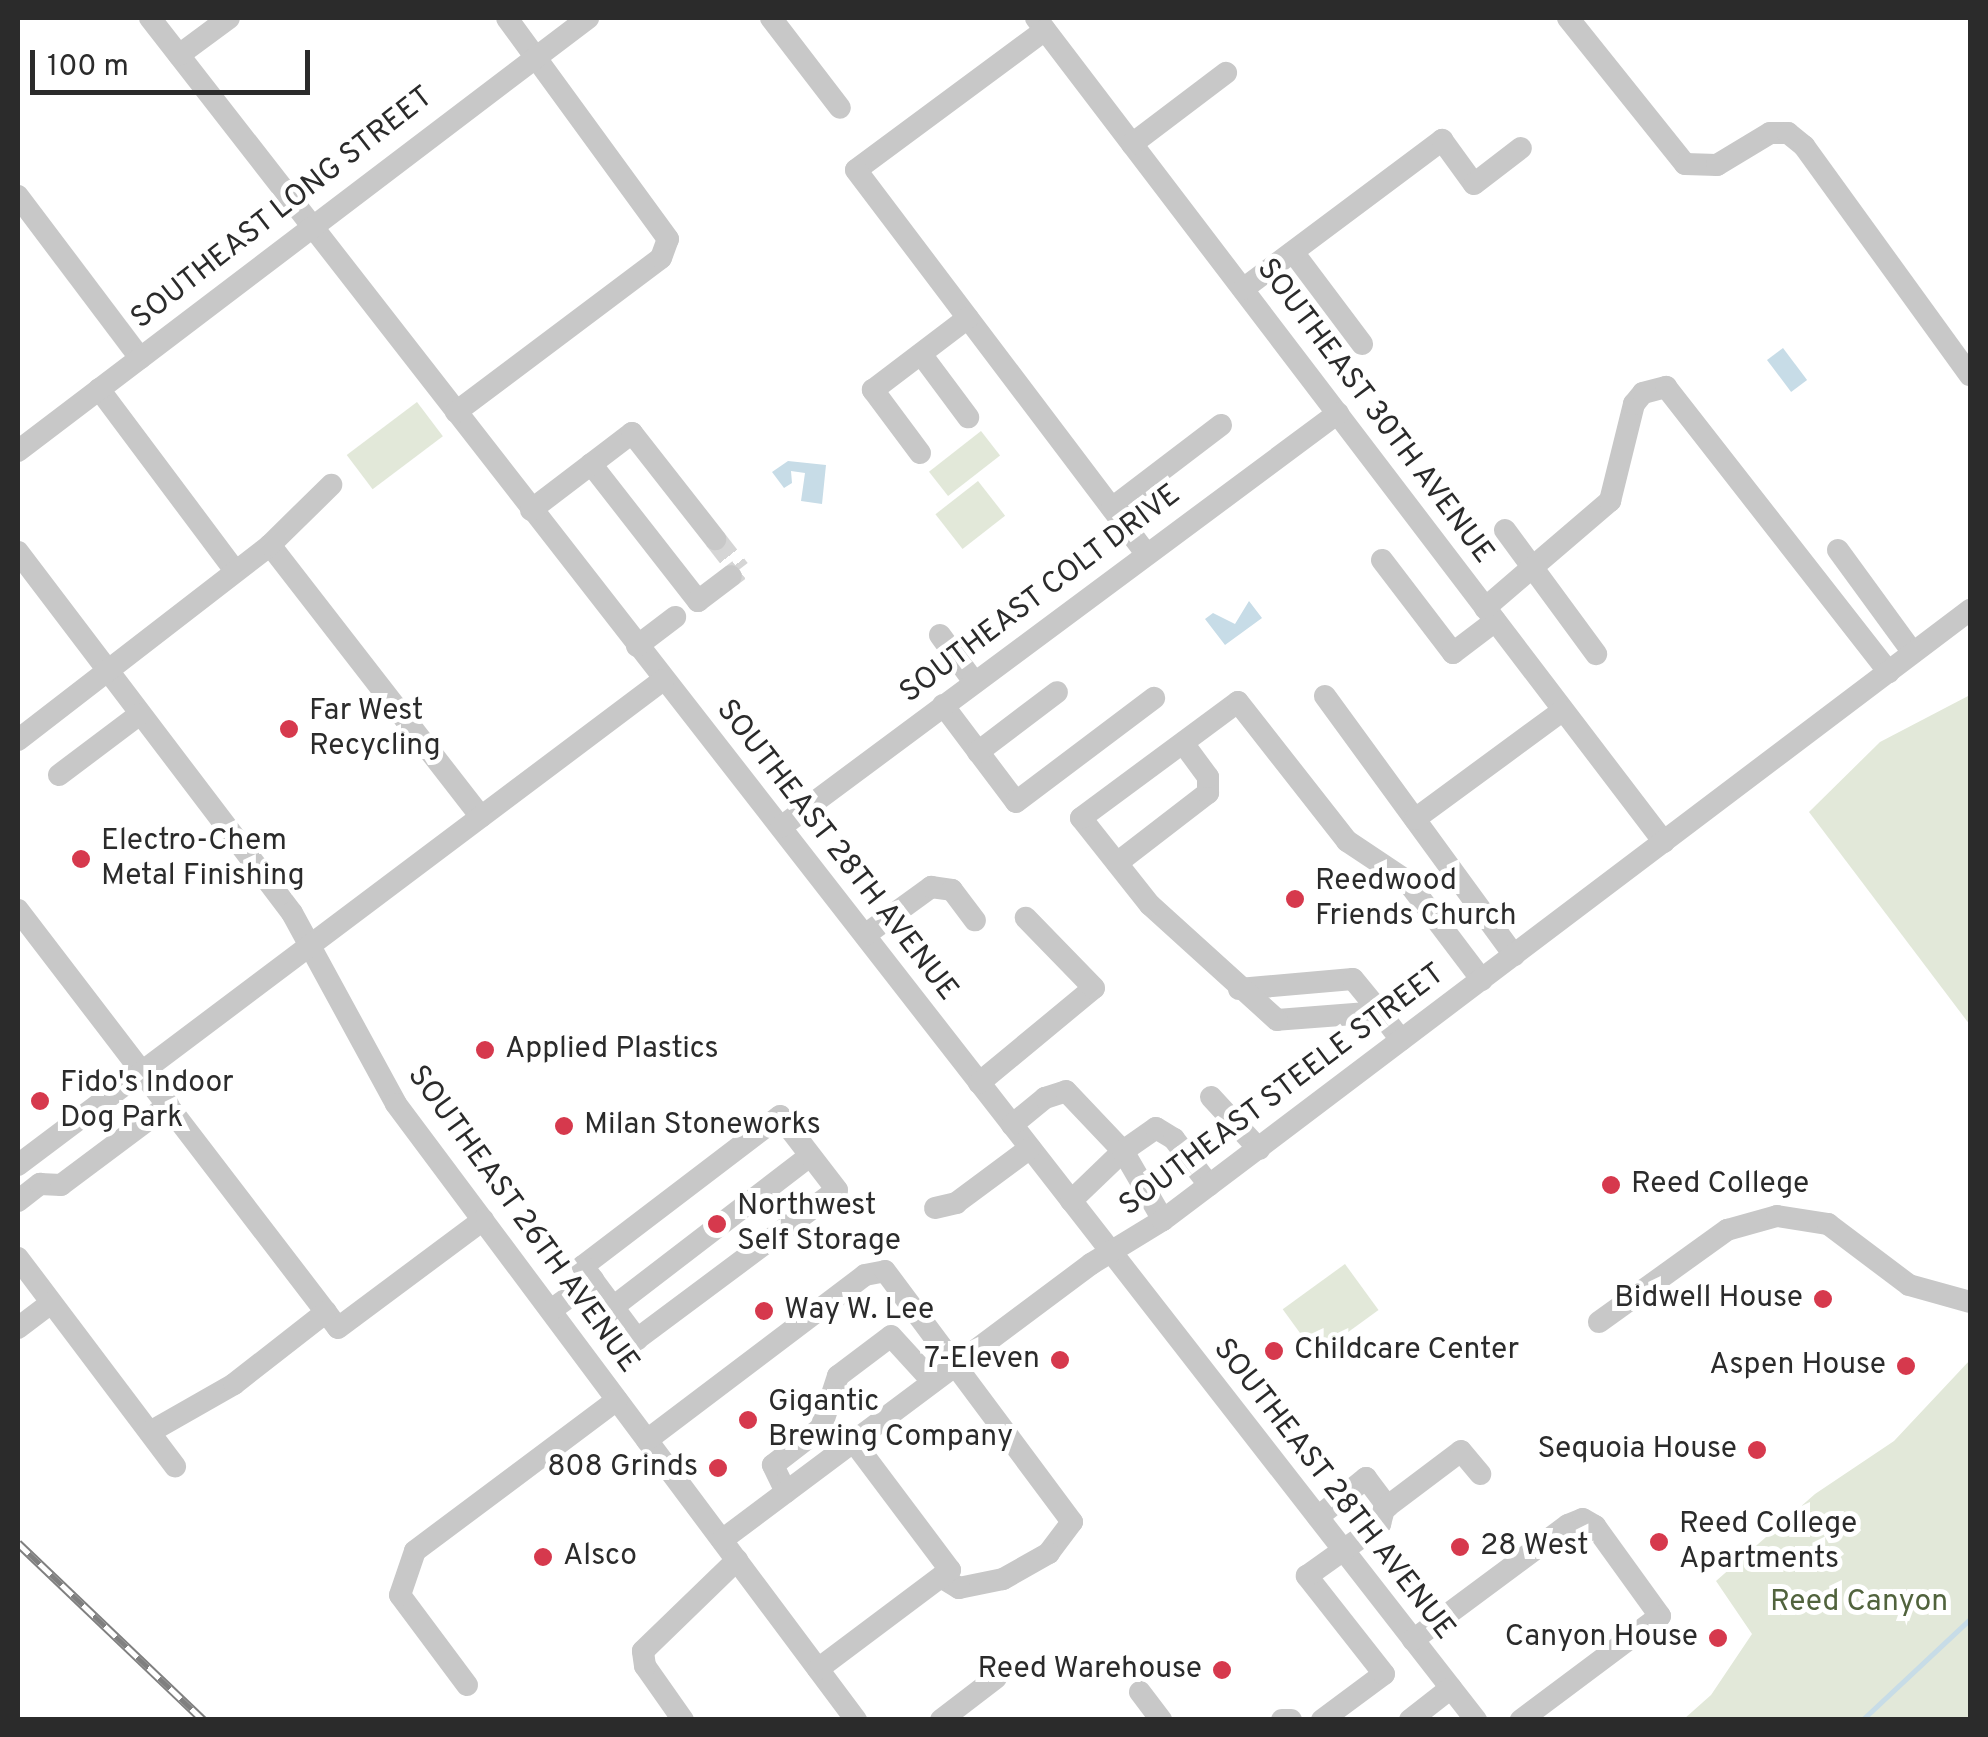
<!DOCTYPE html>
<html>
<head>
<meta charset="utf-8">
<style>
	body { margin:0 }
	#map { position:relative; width:1988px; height:1737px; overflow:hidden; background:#fff; font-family:Overpass,sans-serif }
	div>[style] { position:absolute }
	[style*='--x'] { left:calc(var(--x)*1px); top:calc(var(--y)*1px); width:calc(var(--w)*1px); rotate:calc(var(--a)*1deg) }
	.green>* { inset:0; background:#e2e8d9; transform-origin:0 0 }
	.water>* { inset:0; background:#c7dce7; transform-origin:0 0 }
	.stream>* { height:5px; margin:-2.5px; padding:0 2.5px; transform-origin:2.5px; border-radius:2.5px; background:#c7dce7 }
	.minor-tunnel>* { height:22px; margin-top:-11px; transform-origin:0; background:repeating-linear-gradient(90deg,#d5d5d5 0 22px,transparent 0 33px) }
	.minor>* { height:22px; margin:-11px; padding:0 11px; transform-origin:11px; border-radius:11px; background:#c8c8c8 }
	.rail>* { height:9px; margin-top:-4.5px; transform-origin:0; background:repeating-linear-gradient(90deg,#fff 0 15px,#808080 0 30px); box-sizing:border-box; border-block:2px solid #808080 }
	.dots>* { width:28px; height:28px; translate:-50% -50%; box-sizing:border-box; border:5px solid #fff; border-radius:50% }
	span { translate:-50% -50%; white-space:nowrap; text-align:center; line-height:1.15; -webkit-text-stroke:10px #fff; paint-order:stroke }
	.street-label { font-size:30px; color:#2b2b2b }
	.poi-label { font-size:30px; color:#2b2b2b }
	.left { translate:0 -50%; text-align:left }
	.right { translate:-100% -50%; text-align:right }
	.park-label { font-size:30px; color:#51633d }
	.frame { position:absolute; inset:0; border:20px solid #2b2b2b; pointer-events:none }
	.scale { position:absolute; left:30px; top:50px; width:280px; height:45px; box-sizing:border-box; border:5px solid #2b2b2b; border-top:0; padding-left:12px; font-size:30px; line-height:35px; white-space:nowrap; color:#2b2b2b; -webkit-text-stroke:8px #fff; paint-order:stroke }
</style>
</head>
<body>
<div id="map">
	<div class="green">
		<div style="left:417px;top:402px;width:43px;height:88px;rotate:53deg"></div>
		<div style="left:981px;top:431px;width:31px;height:66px;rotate:52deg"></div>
		<div style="left:978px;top:481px;width:44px;height:54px;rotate:52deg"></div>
		<div style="clip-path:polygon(1970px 695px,1970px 1025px,1809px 812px,1880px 742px)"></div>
		<div style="left:1345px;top:1264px;width:57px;height:77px;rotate:54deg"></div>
		<div style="clip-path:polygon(1970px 1360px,1970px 1719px,1684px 1719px,1711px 1695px,1752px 1634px,1716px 1581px,1815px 1494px,1894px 1441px)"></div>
	</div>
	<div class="water">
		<div style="left:1783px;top:348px;width:40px;height:20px;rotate:53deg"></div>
		<div style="clip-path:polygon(788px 461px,826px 465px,822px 504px,801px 501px,805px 473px,791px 471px,792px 483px,784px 488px,772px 472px)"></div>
		<div style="clip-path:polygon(1249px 601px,1262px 618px,1225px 645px,1205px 619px,1213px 613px,1235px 624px)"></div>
	</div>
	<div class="stream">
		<div style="--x:1862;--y:1720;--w:148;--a:-43.1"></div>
	</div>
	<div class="minor-tunnel">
		<div style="--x:715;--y:539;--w:39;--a:52"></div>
		<div style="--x:739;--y:570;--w:10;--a:143"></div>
	</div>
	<div class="minor">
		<div style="--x:150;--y:18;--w:2158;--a:52.08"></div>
		<div style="--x:771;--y:18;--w:113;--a:52.5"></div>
		<div style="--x:1036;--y:18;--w:1036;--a:52.69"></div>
		<div style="--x:1568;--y:18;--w:187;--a:51.3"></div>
		<div style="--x:1685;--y:164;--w:32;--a:2"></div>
		<div style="--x:1717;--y:165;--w:62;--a:-31.1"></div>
		<div style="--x:1770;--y:133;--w:18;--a:0"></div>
		<div style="--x:1788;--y:133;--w:21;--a:39"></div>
		<div style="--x:1804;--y:146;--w:283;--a:54.1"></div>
		<div style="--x:1045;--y:30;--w:235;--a:143.5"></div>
		<div style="--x:856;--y:170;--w:481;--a:52.9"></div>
		<div style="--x:179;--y:55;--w:62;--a:-36.5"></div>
		<div style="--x:1132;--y:144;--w:118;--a:-37.1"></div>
		<div style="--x:18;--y:196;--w:203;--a:53"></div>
		<div style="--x:1293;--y:252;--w:115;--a:53.1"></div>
		<div style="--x:1243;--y:289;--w:249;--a:-36.8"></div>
		<div style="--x:1442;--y:140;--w:54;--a:54"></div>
		<div style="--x:1474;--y:184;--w:59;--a:-37.5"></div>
		<div style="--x:921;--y:354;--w:79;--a:53.3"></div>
		<div style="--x:99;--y:389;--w:227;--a:53.2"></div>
		<div style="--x:456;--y:412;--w:256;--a:-36.9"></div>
		<div style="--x:661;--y:258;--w:20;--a:-70"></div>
		<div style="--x:668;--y:239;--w:273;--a:-126.1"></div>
		<div style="--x:18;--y:451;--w:716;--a:-37.22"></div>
		<div style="--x:920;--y:453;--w:79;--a:-126.7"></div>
		<div style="--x:873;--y:390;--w:119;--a:-37.2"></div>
		<div style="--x:591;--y:464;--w:174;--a:52"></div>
		<div style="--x:698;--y:601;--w:41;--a:-37.1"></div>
		<div style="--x:1112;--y:508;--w:137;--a:-37.3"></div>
		<div style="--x:531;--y:510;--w:127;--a:-37.3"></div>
		<div style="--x:632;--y:433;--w:135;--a:51.9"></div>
		<div style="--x:1505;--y:530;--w:154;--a:53.7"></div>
		<div style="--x:270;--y:545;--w:344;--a:52.2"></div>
		<div style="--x:1838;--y:550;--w:127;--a:53.9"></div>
		<div style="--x:18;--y:552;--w:453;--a:52.8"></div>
		<div style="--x:292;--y:913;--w:217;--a:61.4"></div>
		<div style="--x:396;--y:1104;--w:769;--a:53.25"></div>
		<div style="--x:1382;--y:560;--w:117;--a:52.6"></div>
		<div style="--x:1453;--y:653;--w:53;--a:-37.3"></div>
		<div style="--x:1485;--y:608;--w:165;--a:-40.6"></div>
		<div style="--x:1610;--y:501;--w:100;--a:-76.1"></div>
		<div style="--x:1634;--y:404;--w:14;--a:-51"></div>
		<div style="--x:1643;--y:393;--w:24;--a:-15"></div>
		<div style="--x:1666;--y:387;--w:362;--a:52"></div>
		<div style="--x:940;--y:635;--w:58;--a:54.1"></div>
		<div style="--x:637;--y:646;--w:48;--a:-37.3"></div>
		<div style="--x:1325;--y:696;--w:321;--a:53.9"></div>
		<div style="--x:943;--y:705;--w:121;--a:53"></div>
		<div style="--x:1016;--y:802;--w:173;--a:-37"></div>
		<div style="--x:18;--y:740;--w:319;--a:-37.7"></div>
		<div style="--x:270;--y:545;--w:86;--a:-44.5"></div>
		<div style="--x:978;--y:752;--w:99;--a:-37.2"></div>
		<div style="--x:59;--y:775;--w:101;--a:-37"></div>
		<div style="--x:1415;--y:819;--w:182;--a:-36.3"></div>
		<div style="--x:781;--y:827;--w:694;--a:-36.62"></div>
		<div style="--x:1117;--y:863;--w:115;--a:-37.6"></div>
		<div style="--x:1208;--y:793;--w:16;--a:-90"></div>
		<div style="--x:1208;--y:777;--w:42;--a:-126.3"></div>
		<div style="--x:18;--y:910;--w:526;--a:52.56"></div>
		<div style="--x:338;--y:1328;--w:181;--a:-36.7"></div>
		<div style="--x:865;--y:935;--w:82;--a:-36"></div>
		<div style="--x:931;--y:887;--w:21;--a:8"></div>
		<div style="--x:952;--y:890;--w:38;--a:53"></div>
		<div style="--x:1239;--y:989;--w:114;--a:-5"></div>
		<div style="--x:1353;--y:979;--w:43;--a:50.7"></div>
		<div style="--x:1401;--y:1040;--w:35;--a:-127"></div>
		<div style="--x:1380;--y:1012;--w:103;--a:175.6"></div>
		<div style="--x:1277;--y:1020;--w:171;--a:-137.8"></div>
		<div style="--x:1150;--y:905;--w:111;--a:-128.4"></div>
		<div style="--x:1081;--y:818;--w:195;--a:-36.5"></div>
		<div style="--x:1238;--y:702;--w:177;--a:51.9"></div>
		<div style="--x:1347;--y:841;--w:72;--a:33.7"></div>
		<div style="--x:1407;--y:881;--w:124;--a:52.9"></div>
		<div style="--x:979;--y:1083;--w:149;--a:-39.6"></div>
		<div style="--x:1094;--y:988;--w:98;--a:-134.2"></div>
		<div style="--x:1211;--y:1097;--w:71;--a:47.3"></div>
		<div style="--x:1012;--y:1125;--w:43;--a:-39.3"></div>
		<div style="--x:1045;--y:1098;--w:22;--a:-18"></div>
		<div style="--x:1066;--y:1091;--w:83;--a:46.5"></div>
		<div style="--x:1123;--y:1151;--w:72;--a:136.1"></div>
		<div style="--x:18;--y:1165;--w:807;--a:-36.94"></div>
		<div style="--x:18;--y:1201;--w:28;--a:-38"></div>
		<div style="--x:40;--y:1184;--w:21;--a:3"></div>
		<div style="--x:61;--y:1185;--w:134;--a:-36.8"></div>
		<div style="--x:935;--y:1208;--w:22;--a:-13"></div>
		<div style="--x:956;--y:1203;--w:92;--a:-36.6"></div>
		<div style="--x:1163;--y:1220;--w:80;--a:-120.1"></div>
		<div style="--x:1123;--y:1151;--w:40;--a:-34.9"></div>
		<div style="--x:1156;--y:1128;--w:21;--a:31"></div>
		<div style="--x:1174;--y:1139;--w:58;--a:52.7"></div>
		<div style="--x:18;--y:1258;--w:261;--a:53"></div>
		<div style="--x:613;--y:1307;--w:248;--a:-37.5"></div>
		<div style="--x:551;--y:1310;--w:52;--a:-35.5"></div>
		<div style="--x:593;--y:1280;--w:74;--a:53.3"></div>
		<div style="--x:637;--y:1339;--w:249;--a:-36.7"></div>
		<div style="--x:837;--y:1190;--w:93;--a:-127.6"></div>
		<div style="--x:780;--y:1116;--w:248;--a:142.7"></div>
		<div style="--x:583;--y:1266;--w:17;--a:54"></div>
		<div style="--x:1599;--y:1322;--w:158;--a:-35.7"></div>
		<div style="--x:1727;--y:1230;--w:52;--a:-15.6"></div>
		<div style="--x:1777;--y:1216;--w:52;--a:8.9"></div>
		<div style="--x:1828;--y:1224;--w:101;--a:37"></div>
		<div style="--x:1909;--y:1285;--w:63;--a:15.6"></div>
		<div style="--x:18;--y:1328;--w:41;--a:-37.1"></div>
		<div style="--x:150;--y:1432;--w:97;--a:-29.7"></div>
		<div style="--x:234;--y:1384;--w:117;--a:-38"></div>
		<div style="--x:647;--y:1440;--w:273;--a:-37.1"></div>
		<div style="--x:865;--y:1275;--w:20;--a:-11"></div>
		<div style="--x:885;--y:1271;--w:313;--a:53.3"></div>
		<div style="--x:1072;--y:1522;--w:39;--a:127"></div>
		<div style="--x:1049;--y:1553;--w:53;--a:150.5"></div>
		<div style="--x:1003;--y:1579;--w:45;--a:168.4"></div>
		<div style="--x:959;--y:1588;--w:21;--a:-149"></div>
		<div style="--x:786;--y:1492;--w:30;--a:-116"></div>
		<div style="--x:773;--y:1465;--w:61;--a:-37.6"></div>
		<div style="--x:821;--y:1428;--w:55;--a:-71.9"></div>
		<div style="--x:838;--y:1376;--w:66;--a:-37"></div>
		<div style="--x:891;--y:1336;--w:62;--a:47.6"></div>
		<div style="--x:1318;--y:1517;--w:62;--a:-39.1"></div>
		<div style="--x:1366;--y:1478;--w:36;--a:53"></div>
		<div style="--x:722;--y:1540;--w:461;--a:-36.8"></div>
		<div style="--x:1091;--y:1264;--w:84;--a:-31.4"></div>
		<div style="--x:1163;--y:1220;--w:1012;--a:-37.09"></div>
		<div style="--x:1413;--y:1640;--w:193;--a:-36.6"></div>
		<div style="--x:1568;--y:1525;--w:16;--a:-22"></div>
		<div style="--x:1583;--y:1519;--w:14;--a:30"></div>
		<div style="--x:1595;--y:1526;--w:111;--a:54.2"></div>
		<div style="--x:1660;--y:1616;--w:174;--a:143.2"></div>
		<div style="--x:818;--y:1669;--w:165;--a:-36.9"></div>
		<div style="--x:950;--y:1570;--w:160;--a:-126.9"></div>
		<div style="--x:467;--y:1685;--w:112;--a:-126.7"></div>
		<div style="--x:400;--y:1595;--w:46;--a:-71.2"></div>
		<div style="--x:415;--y:1551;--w:252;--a:-36.8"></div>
		<div style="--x:1140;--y:1692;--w:35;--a:53"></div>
		<div style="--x:683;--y:1720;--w:66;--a:-125.1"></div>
		<div style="--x:645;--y:1666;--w:15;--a:-98"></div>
		<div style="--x:643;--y:1651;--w:131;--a:-44.1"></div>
		<div style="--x:941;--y:1720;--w:69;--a:-37.4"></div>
		<div style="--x:1282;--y:1720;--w:9;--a:0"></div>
		<div style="--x:1322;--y:1720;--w:77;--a:-36.6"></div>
		<div style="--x:1384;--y:1674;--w:125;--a:-128.2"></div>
		<div style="--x:1307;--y:1576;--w:90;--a:-35.5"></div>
		<div style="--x:1380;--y:1524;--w:16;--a:-75"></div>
		<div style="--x:1384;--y:1509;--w:96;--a:-37"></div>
		<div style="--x:1461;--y:1451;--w:30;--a:50"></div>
		<div style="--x:1410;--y:1720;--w:52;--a:-38"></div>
	</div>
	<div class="rail">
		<div style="--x:18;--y:1543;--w:256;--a:43.7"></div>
	</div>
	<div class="dots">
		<div style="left:289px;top:729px;background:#d6394d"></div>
		<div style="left:81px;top:859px;background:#d6394d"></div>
		<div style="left:1295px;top:899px;background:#d6394d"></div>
		<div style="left:485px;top:1050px;background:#d6394d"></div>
		<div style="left:40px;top:1101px;background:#d6394d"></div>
		<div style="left:564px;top:1126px;background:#d6394d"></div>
		<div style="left:1611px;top:1185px;background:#d6394d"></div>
		<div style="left:717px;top:1224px;background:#d6394d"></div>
		<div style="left:1823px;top:1299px;background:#d6394d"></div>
		<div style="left:764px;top:1311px;background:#d6394d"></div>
		<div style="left:1274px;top:1351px;background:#d6394d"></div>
		<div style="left:1060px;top:1360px;background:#d6394d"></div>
		<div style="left:1906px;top:1366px;background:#d6394d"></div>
		<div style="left:748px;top:1420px;background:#d6394d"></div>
		<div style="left:1757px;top:1450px;background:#d6394d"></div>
		<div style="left:718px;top:1468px;background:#d6394d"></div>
		<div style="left:1659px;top:1542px;background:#d6394d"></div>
		<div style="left:1460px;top:1547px;background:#d6394d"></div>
		<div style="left:543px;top:1557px;background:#d6394d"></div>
		<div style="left:1718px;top:1638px;background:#d6394d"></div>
		<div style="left:1222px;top:1670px;background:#d6394d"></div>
	</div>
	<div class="street-label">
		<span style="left:283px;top:209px;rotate:-38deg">SOUTHEAST LONG STREET</span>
		<span style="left:1374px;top:412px;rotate:53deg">SOUTHEAST 30TH AVENUE</span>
		<span style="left:1041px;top:595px;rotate:-37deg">SOUTHEAST COLT DRIVE</span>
		<span style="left:836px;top:851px;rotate:52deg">SOUTHEAST 28TH AVENUE</span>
		<span style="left:1283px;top:1091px;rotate:-37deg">SOUTHEAST STEELE STREET</span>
		<span style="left:522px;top:1220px;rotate:54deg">SOUTHEAST 26TH AVENUE</span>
		<span style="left:1333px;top:1490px;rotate:52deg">SOUTHEAST 28TH AVENUE</span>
	</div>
	<div class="poi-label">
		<span class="left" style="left:309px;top:729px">Far West<br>Recycling</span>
		<span class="left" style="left:101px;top:859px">Electro-Chem<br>Metal Finishing</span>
		<span class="left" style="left:1315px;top:899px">Reedwood<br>Friends Church</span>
		<span class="left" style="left:505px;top:1050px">Applied Plastics</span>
		<span class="left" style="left:60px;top:1101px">Fido's Indoor<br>Dog Park</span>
		<span class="left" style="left:584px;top:1126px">Milan Stoneworks</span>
		<span class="left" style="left:1631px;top:1185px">Reed College</span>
		<span class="left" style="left:737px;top:1224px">Northwest<br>Self Storage</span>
		<span class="right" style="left:1803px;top:1299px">Bidwell House</span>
		<span class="left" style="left:784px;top:1311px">Way W. Lee</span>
		<span class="left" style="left:1294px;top:1351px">Childcare Center</span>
		<span class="right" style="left:1040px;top:1360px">7-Eleven</span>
		<span class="right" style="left:1886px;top:1366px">Aspen House</span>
		<span class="left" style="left:768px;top:1420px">Gigantic<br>Brewing Company</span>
		<span class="right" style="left:1737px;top:1450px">Sequoia House</span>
		<span class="right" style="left:698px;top:1468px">808 Grinds</span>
		<span class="left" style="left:1679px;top:1542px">Reed College<br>Apartments</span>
		<span class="left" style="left:1480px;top:1547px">28 West</span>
		<span class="left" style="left:563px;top:1557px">Alsco</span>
		<span class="right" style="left:1698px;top:1638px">Canyon House</span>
		<span class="right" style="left:1202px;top:1670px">Reed Warehouse</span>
	</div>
	<div class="park-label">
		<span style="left:1859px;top:1603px">Reed Canyon</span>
	</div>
	<div class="frame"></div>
	<div class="scale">100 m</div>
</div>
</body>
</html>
